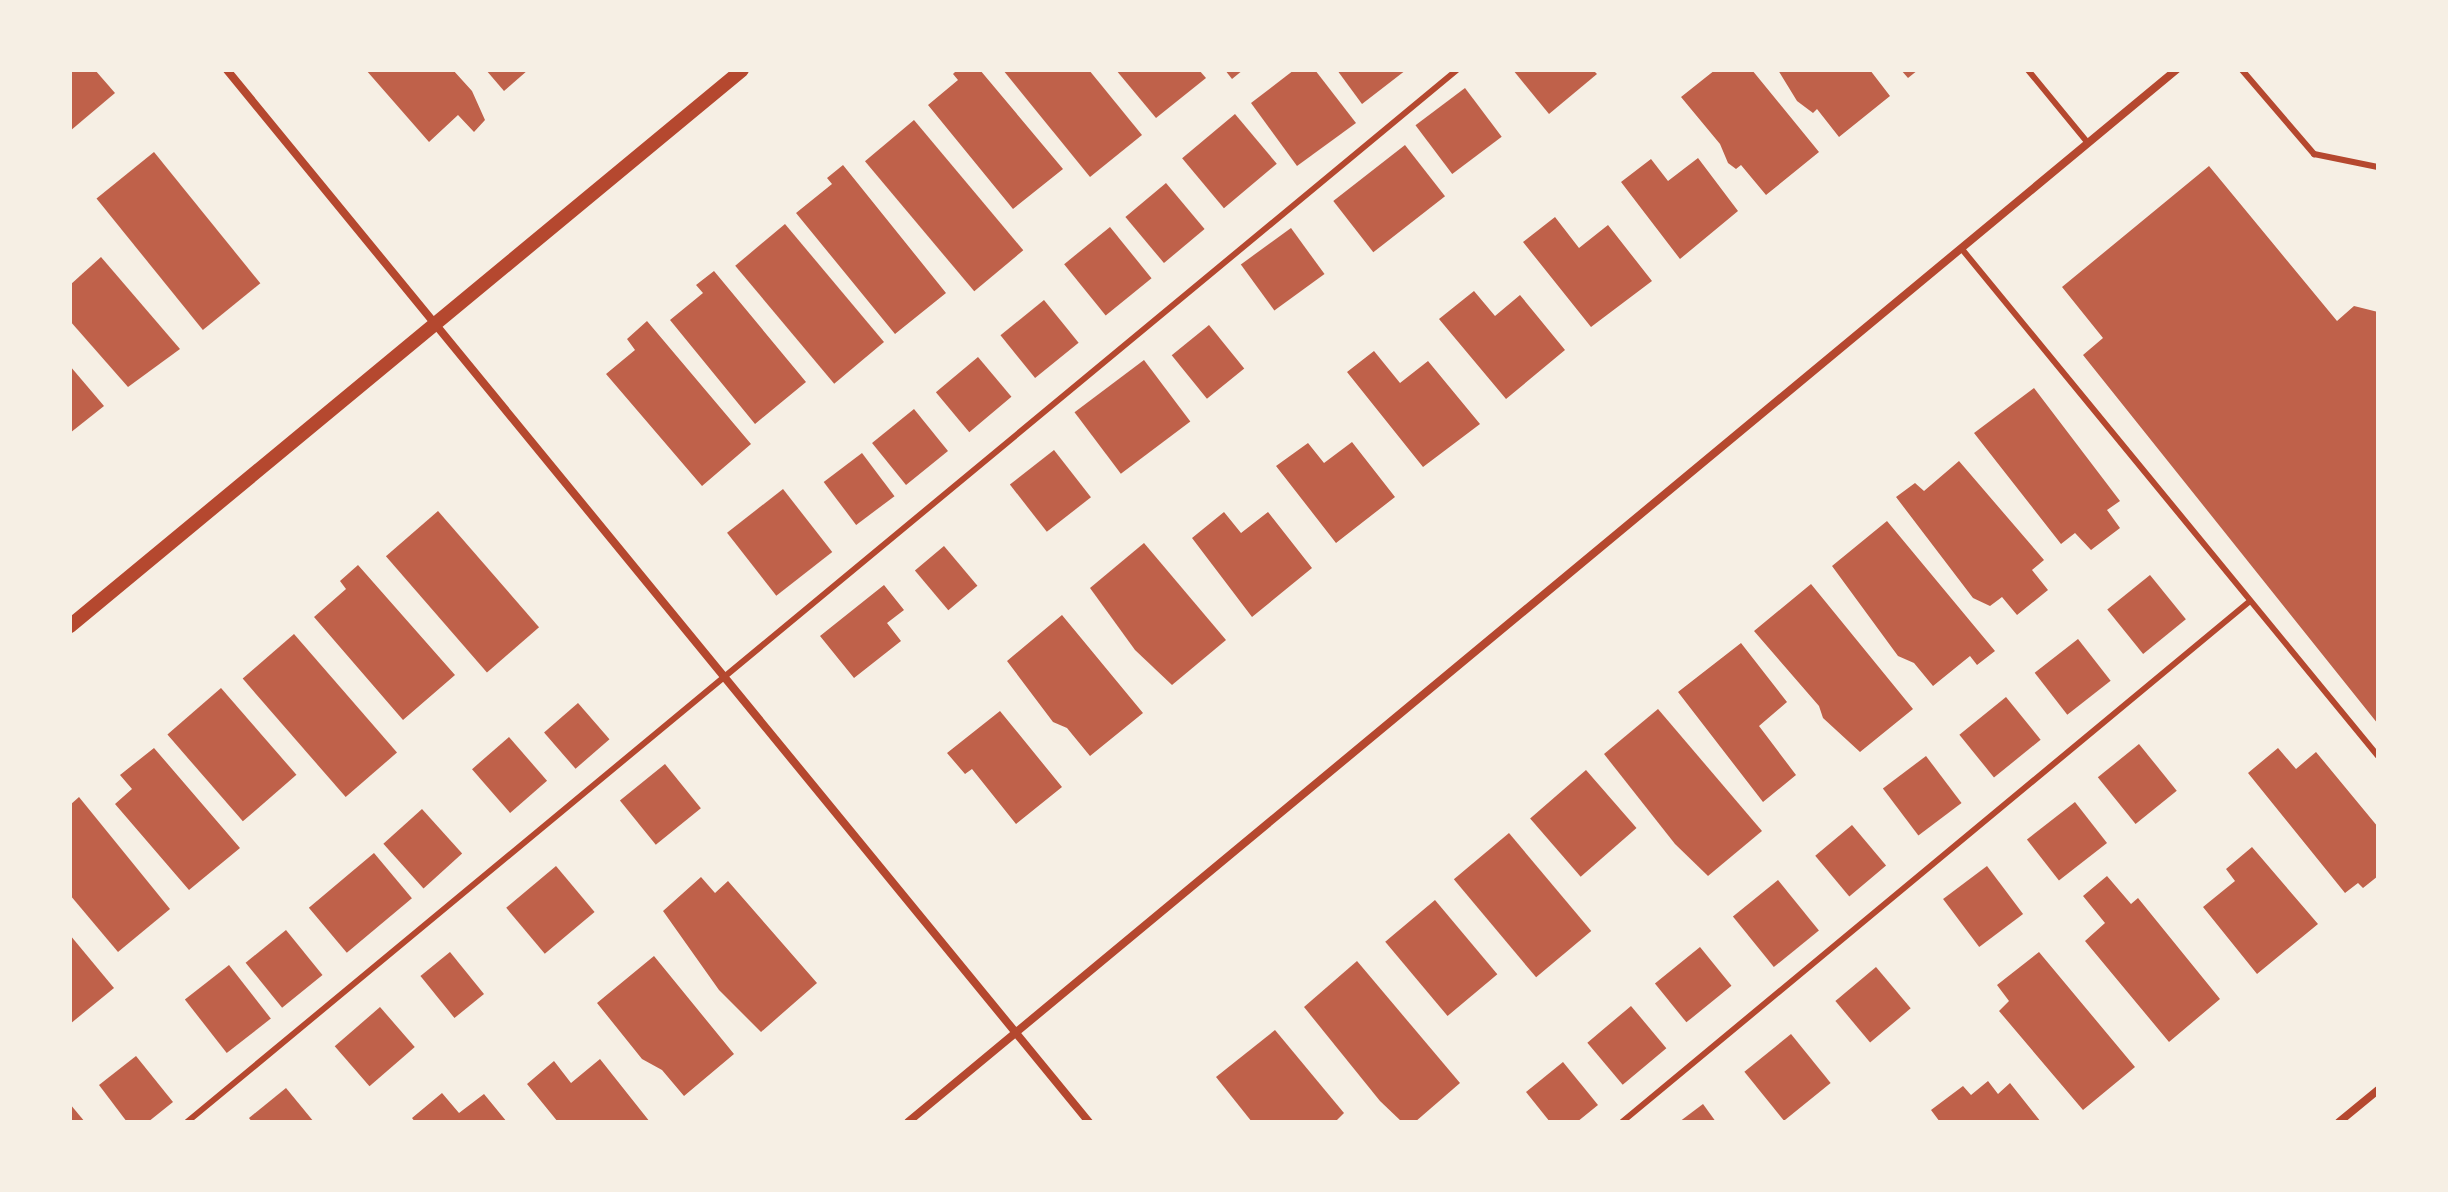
<!DOCTYPE html>
<html>
<head>
<meta charset="utf-8">
<style>
	body { margin:0 }
	#map { position:relative; width:2448px; height:1192px; overflow:hidden; background:#f6efe4; font-family:"Source Sans 3",sans-serif }
	div>[style] { position:absolute }
	[style*='--x'] { left:calc(var(--x)*1px); top:calc(var(--y)*1px); width:calc(var(--w)*1px); rotate:calc(var(--a)*1deg) }
	.building>* { inset:0; background:#bf614a; transform-origin:0 0 }
	.service>* { height:6px; margin:-3px; padding:0 3px; transform-origin:3px; border-radius:3px; background:#b5482f }
	.minor>* { height:8px; margin:-4px; padding:0 4px; transform-origin:4px; border-radius:4px; background:#b5482f }
	.tertiary>* { height:14px; margin:-7px; padding:0 7px; transform-origin:7px; border-radius:7px; background:#b5482f }
	span { translate:-50% -50%; white-space:nowrap; text-align:center; line-height:1.15; -webkit-text-stroke:7px #f6efe4; paint-order:stroke }
	.frame { position:absolute; inset:0; border:72px solid #f6efe4; pointer-events:none }
</style>
</head>
<body>
<div id="map">
	<div class="building">
		<div style="clip-path:polygon(70px 70px,95px 70px,115px 93px,70px 131px)"></div>
		<div style="clip-path:polygon(366px 70px,453px 70px,472px 91px,485px 120px,474px 132px,458px 115px,429px 142px)"></div>
		<div style="clip-path:polygon(486px 70px,528px 70px,504px 91px)"></div>
		<div style="clip-path:polygon(957px 70px,980px 70px,1063px 169px,1013px 209px,928px 105px,958px 80px,953px 74px)"></div>
		<div style="clip-path:polygon(1003px 70px,1089px 70px,1142px 135px,1090px 177px)"></div>
		<div style="clip-path:polygon(1116px 70px,1199px 70px,1206px 78px,1156px 118px)"></div>
		<div style="clip-path:polygon(1225px 70px,1243px 70px,1232px 79px)"></div>
		<div style="clip-path:polygon(1294px 70px,1315px 70px,1356px 123px,1297px 166px,1251px 103px)"></div>
		<div style="clip-path:polygon(1337px 70px,1406px 70px,1362px 104px)"></div>
		<div style="clip-path:polygon(1513px 70px,1593px 70px,1597px 74px,1549px 114px)"></div>
		<div style="clip-path:polygon(1715px 70px,1752px 70px,1819px 152px,1766px 195px,1741px 165px,1736px 169px,1728px 163px,1720px 144px,1681px 97px)"></div>
		<div style="clip-path:polygon(1778px 70px,1870px 70px,1890px 96px,1839px 137px,1817px 109px,1813px 113px,1797px 101px)"></div>
		<div style="clip-path:polygon(1901px 70px,1918px 70px,1908px 78px)"></div>
		<div style="left:1465px;top:88px;width:61px;height:62px;rotate:53deg"></div>
		<div style="left:1235px;top:114px;width:65px;height:69px;rotate:50deg"></div>
		<div style="left:914px;top:120px;width:170px;height:64px;rotate:50deg"></div>
		<div style="left:1405px;top:145px;width:65px;height:91px;rotate:52deg"></div>
		<div style="left:154px;top:152px;width:169px;height:74px;rotate:51deg"></div>
		<div style="clip-path:polygon(1698px 158px,1738px 211px,1680px 259px,1621px 182px,1651px 159px,1668px 181px)"></div>
		<div style="clip-path:polygon(843px 165px,946px 293px,895px 334px,796px 213px,832px 184px,827px 178px)"></div>
		<div style="clip-path:polygon(2209px 166px,2337px 321px,2354px 306px,2378px 312px,2378px 724px,2083px 355px,2103px 338px,2062px 287px)"></div>
		<div style="left:1166px;top:183px;width:60px;height:53px;rotate:50deg"></div>
		<div style="clip-path:polygon(1555px 217px,1579px 248px,1608px 225px,1652px 281px,1591px 327px,1523px 242px)"></div>
		<div style="left:785px;top:224px;width:154px;height:65px;rotate:50deg"></div>
		<div style="left:1110px;top:227px;width:66px;height:59px;rotate:51deg"></div>
		<div style="left:1291px;top:228px;width:57px;height:62px;rotate:54deg"></div>
		<div style="clip-path:polygon(101px 257px,180px 349px,128px 387px,70px 321px,70px 285px)"></div>
		<div style="clip-path:polygon(714px 271px,806px 382px,755px 424px,670px 320px,703px 293px,696px 285px)"></div>
		<div style="clip-path:polygon(1474px 291px,1495px 316px,1520px 295px,1565px 350px,1506px 399px,1439px 319px)"></div>
		<div style="left:1044px;top:300px;width:55px;height:56px;rotate:51deg"></div>
		<div style="clip-path:polygon(647px 321px,751px 444px,702px 486px,606px 374px,635px 350px,627px 339px)"></div>
		<div style="left:1209px;top:325px;width:56px;height:48px;rotate:51deg"></div>
		<div style="clip-path:polygon(1374px 351px,1400px 383px,1428px 361px,1480px 424px,1423px 467px,1347px 372px)"></div>
		<div style="left:978px;top:357px;width:52px;height:55px;rotate:50deg"></div>
		<div style="left:1144px;top:360px;width:77px;height:87px;rotate:53deg"></div>
		<div style="clip-path:polygon(70px 366px,104px 406px,70px 433px)"></div>
		<div style="clip-path:polygon(2034px 388px,2120px 501px,2107px 510px,2120px 528px,2091px 550px,2075px 533px,2061px 544px,1974px 433px)"></div>
		<div style="left:914px;top:409px;width:54px;height:54px;rotate:51deg"></div>
		<div style="clip-path:polygon(1352px 442px,1395px 497px,1336px 543px,1276px 466px,1308px 443px,1324px 463px)"></div>
		<div style="left:1054px;top:450px;width:60px;height:56px;rotate:52deg"></div>
		<div style="left:862px;top:453px;width:54px;height:48px;rotate:53deg"></div>
		<div style="clip-path:polygon(1959px 461px,2044px 560px,2032px 570px,2048px 590px,2017px 615px,2002px 597px,1990px 606px,1973px 598px,1896px 497px,1915px 483px,1924px 491px)"></div>
		<div style="left:783px;top:489px;width:80px;height:71px;rotate:52deg"></div>
		<div style="left:438px;top:511px;width:154px;height:69px;rotate:49deg"></div>
		<div style="clip-path:polygon(1224px 512px,1241px 533px,1268px 512px,1312px 568px,1252px 617px,1192px 538px)"></div>
		<div style="clip-path:polygon(1887px 521px,1995px 651px,1977px 665px,1970px 656px,1933px 686px,1914px 663px,1898px 656px,1832px 566px)"></div>
		<div style="clip-path:polygon(1144px 543px,1226px 640px,1172px 685px,1135px 650px,1090px 588px)"></div>
		<div style="left:944px;top:546px;width:52px;height:38px;rotate:50deg"></div>
		<div style="clip-path:polygon(358px 565px,455px 675px,403px 720px,314px 617px,346px 589px,340px 581px)"></div>
		<div style="left:2150px;top:575px;width:57px;height:55px;rotate:51deg"></div>
		<div style="clip-path:polygon(1811px 584px,1913px 709px,1860px 752px,1823px 718px,1819px 706px,1754px 631px)"></div>
		<div style="clip-path:polygon(884px 585px,904px 610px,887px 623px,901px 641px,854px 678px,820px 636px)"></div>
		<div style="clip-path:polygon(1062px 615px,1143px 713px,1090px 756px,1067px 728px,1053px 722px,1007px 661px)"></div>
		<div style="left:294px;top:634px;width:157px;height:68px;rotate:49deg"></div>
		<div style="left:2078px;top:639px;width:53px;height:55px;rotate:52deg"></div>
		<div style="clip-path:polygon(1741px 643px,1787px 702px,1759px 726px,1796px 775px,1763px 802px,1678px 692px)"></div>
		<div style="left:221px;top:688px;width:115px;height:71px;rotate:49deg"></div>
		<div style="left:2006px;top:697px;width:55px;height:60px;rotate:51deg"></div>
		<div style="left:578px;top:703px;width:48px;height:45px;rotate:49deg"></div>
		<div style="clip-path:polygon(1658px 709px,1762px 831px,1708px 876px,1675px 844px,1604px 754px)"></div>
		<div style="clip-path:polygon(1000px 711px,1062px 787px,1016px 824px,972px 769px,965px 774px,947px 753px)"></div>
		<div style="left:509px;top:737px;width:58px;height:49px;rotate:49deg"></div>
		<div style="left:2139px;top:744px;width:60px;height:53px;rotate:51deg"></div>
		<div style="clip-path:polygon(154px 748px,240px 848px,189px 890px,115px 804px,132px 789px,120px 775px)"></div>
		<div style="clip-path:polygon(2278px 748px,2296px 769px,2316px 752px,2378px 827px,2378px 876px,2363px 888px,2358px 883px,2345px 893px,2248px 773px)"></div>
		<div style="left:1926px;top:756px;width:59px;height:54px;rotate:53deg"></div>
		<div style="left:665px;top:764px;width:57px;height:58px;rotate:51deg"></div>
		<div style="left:1586px;top:770px;width:77px;height:74px;rotate:49deg"></div>
		<div style="clip-path:polygon(79px 797px,170px 909px,118px 952px,70px 895px,70px 805px)"></div>
		<div style="left:2075px;top:802px;width:52px;height:61px;rotate:52deg"></div>
		<div style="left:422px;top:809px;width:60px;height:52px;rotate:48deg"></div>
		<div style="left:1852px;top:825px;width:53px;height:48px;rotate:50deg"></div>
		<div style="left:1509px;top:833px;width:128px;height:72px;rotate:50deg"></div>
		<div style="clip-path:polygon(2252px 847px,2318px 924px,2257px 974px,2203px 907px,2235px 881px,2226px 869px)"></div>
		<div style="left:374px;top:853px;width:59px;height:85px;rotate:50deg"></div>
		<div style="left:556px;top:866px;width:60px;height:65px;rotate:50deg"></div>
		<div style="left:1987px;top:866px;width:60px;height:55px;rotate:53deg"></div>
		<div style="clip-path:polygon(2107px 876px,2131px 904px,2138px 898px,2220px 999px,2169px 1042px,2085px 941px,2105px 923px,2083px 896px)"></div>
		<div style="clip-path:polygon(701px 877px,715px 893px,728px 881px,817px 983px,761px 1032px,719px 990px,663px 911px)"></div>
		<div style="left:1778px;top:880px;width:65px;height:58px;rotate:51deg"></div>
		<div style="left:1435px;top:900px;width:97px;height:65px;rotate:50deg"></div>
		<div style="left:286px;top:930px;width:58px;height:52px;rotate:51deg"></div>
		<div style="clip-path:polygon(70px 935px,114px 988px,70px 1024px)"></div>
		<div style="left:1700px;top:947px;width:50px;height:58px;rotate:51deg"></div>
		<div style="left:450px;top:952px;width:54px;height:38px;rotate:51deg"></div>
		<div style="clip-path:polygon(2039px 952px,2135px 1067px,2083px 1110px,1999px 1011px,2009px 1001px,1997px 985px)"></div>
		<div style="clip-path:polygon(654px 956px,734px 1054px,684px 1096px,662px 1070px,642px 1059px,597px 1003px)"></div>
		<div style="clip-path:polygon(1357px 961px,1460px 1083px,1415px 1122px,1402px 1122px,1380px 1101px,1304px 1007px)"></div>
		<div style="left:229px;top:965px;width:68px;height:56px;rotate:52deg"></div>
		<div style="left:1876px;top:967px;width:54px;height:53px;rotate:50deg"></div>
		<div style="left:1631px;top:1006px;width:55px;height:57px;rotate:50deg"></div>
		<div style="left:380px;top:1007px;width:53px;height:60px;rotate:49deg"></div>
		<div style="clip-path:polygon(1275px 1030px,1344px 1113px,1335px 1122px,1252px 1122px,1216px 1077px)"></div>
		<div style="left:1791px;top:1034px;width:63px;height:60px;rotate:51deg"></div>
		<div style="clip-path:polygon(136px 1056px,173px 1102px,148px 1122px,127px 1122px,99px 1085px)"></div>
		<div style="clip-path:polygon(600px 1059px,650px 1122px,558px 1122px,527px 1084px,554px 1061px,571px 1083px)"></div>
		<div style="clip-path:polygon(1563px 1062px,1598px 1105px,1577px 1122px,1550px 1122px,1526px 1092px)"></div>
		<div style="clip-path:polygon(1988px 1081px,1998px 1094px,2010px 1083px,2041px 1122px,1940px 1122px,1931px 1110px,1963px 1086px,1971px 1095px)"></div>
		<div style="clip-path:polygon(286px 1088px,314px 1122px,252px 1122px,249px 1118px)"></div>
		<div style="clip-path:polygon(442px 1093px,459px 1113px,484px 1094px,507px 1122px,415px 1122px,412px 1118px)"></div>
		<div style="clip-path:polygon(70px 1104px,85px 1122px,70px 1122px)"></div>
		<div style="clip-path:polygon(1703px 1104px,1716px 1122px,1679px 1122px)"></div>
	</div>
	<div class="service">
		<div style="--x:2028;--y:70;--w:94;--a:50.6"></div>
		<div style="--x:2242;--y:70;--w:111;--a:49.4"></div>
		<div style="--x:2314;--y:154;--w:65;--a:11.5"></div>
		<div style="--x:1961;--y:248;--w:657;--a:50.62"></div>
		<div style="--x:187;--y:1122;--w:1649;--a:-39.64"></div>
		<div style="--x:1622;--y:1122;--w:816;--a:-39.68"></div>
	</div>
	<div class="minor">
		<div style="--x:227;--y:70;--w:1360;--a:50.67"></div>
		<div style="--x:908;--y:1122;--w:1648;--a:-39.68"></div>
		<div style="--x:2339;--y:1122;--w:50;--a:-39.4"></div>
	</div>
	<div class="tertiary">
		<div style="--x:70;--y:626;--w:872;--a:-39.6"></div>
	</div>
	<div class="frame"></div>
</div>
</body>
</html>
